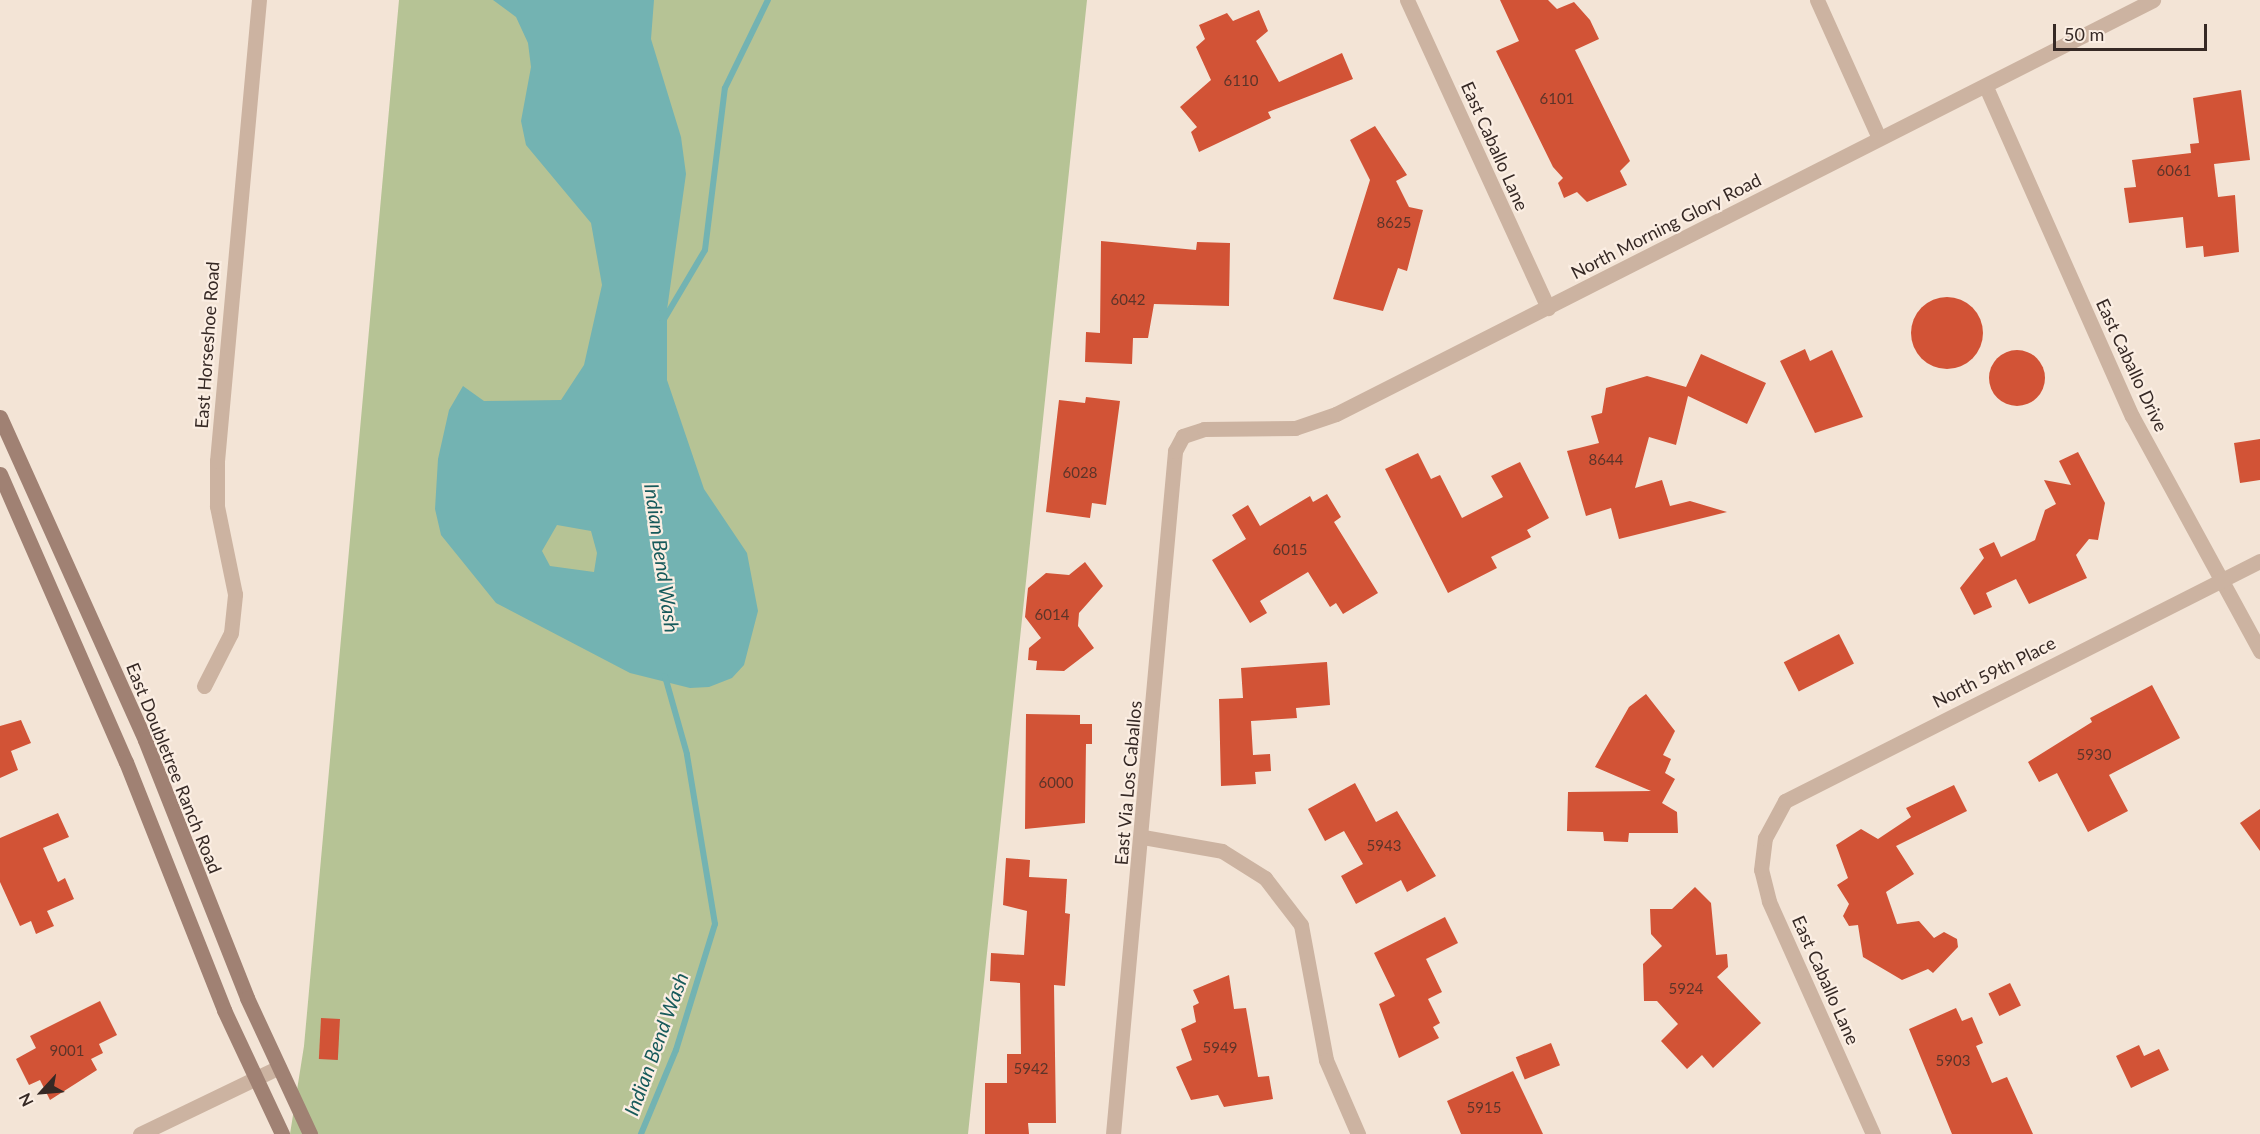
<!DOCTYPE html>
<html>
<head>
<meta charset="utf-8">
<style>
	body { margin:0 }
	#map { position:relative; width:2260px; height:1134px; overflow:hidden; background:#f3e4d6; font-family:Lato,sans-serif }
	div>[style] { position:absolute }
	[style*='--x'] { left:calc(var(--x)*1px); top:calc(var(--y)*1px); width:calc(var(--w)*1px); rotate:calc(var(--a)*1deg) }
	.green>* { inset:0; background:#b6c395 }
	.water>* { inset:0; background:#73b3b2 }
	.stream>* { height:6px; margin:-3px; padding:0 3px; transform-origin:3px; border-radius:3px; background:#73b3b2 }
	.building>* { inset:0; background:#d25336; transform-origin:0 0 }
	.round { border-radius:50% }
	.street>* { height:15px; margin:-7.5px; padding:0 7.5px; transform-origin:7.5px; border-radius:7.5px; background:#ccb3a1 }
	.secondary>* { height:15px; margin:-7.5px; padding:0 7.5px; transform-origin:7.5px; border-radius:7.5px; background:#a08173 }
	span { translate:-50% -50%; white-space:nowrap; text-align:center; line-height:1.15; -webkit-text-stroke:4.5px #fbeee3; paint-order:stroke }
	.number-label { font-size:15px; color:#5d3429 }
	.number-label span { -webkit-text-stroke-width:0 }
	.street-label { font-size:18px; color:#362925 }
	.water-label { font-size:20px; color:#175a5b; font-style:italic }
	.north { position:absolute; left:12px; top:1062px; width:60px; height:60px; -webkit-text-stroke:4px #fbeee3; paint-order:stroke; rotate:244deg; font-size:16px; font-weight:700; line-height:24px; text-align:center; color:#362925 }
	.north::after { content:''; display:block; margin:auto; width:21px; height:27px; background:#362925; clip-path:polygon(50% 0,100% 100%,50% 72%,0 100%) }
	.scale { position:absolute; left:2053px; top:24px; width:154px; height:27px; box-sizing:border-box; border:3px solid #362925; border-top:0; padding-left:8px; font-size:18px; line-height:21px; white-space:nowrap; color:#362925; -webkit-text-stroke:4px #fbeee3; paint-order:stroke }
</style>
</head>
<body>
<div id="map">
	<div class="green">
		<div style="clip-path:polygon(399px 0,1087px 0,968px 1134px,290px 1134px,304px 1046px)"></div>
	</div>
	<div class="water">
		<div style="clip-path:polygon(evenodd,493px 0,654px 0,651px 39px,681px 137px,686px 174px,667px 310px,667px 380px,704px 489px,747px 553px,758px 611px,744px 665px,732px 678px,709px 687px,690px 688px,630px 673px,496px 603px,441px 535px,435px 509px,438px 459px,449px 410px,463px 386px,484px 401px,561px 400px,584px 365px,602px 285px,591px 223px,526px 145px,521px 121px,531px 67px,528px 43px,516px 17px,493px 0,557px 525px,591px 531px,597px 553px,594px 572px,550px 566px,542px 551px,557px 525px)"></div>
	</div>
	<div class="stream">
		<div style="--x:663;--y:321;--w:82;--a:-59.4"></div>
		<div style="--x:705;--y:250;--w:163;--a:-83"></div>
		<div style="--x:725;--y:88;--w:98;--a:-64"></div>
		<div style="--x:641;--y:1134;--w:91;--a:-67.4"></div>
		<div style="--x:676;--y:1050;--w:132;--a:-72.8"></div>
		<div style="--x:715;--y:924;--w:172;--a:-99.4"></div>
		<div style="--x:687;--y:754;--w:81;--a:-105.8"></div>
	</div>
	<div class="building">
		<div style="clip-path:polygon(1500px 0,1548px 0,1557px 9px,1574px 2px,1590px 20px,1599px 39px,1575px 50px,1630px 161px,1620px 171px,1627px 185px,1587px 202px,1577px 192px,1564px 198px,1558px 183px,1563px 178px,1553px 167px,1496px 51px,1519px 41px)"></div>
		<div style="clip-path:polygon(1259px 10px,1268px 31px,1256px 41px,1279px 82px,1342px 53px,1353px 79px,1268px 112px,1271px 118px,1199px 152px,1191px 132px,1197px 127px,1180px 107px,1211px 80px,1196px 47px,1205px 39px,1199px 25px,1227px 13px,1233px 21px)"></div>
		<div style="clip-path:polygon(2241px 90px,2250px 160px,2214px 164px,2218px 197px,2235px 195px,2239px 252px,2204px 257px,2203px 246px,2186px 248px,2183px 217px,2129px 223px,2124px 188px,2136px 187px,2132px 160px,2191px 153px,2190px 144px,2199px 143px,2193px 98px)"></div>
		<div style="clip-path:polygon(1375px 126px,1407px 175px,1396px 181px,1409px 207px,1423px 210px,1407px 271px,1398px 268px,1383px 311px,1333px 299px,1370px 180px,1350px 140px)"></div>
		<div style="clip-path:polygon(1101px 241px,1196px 250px,1197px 242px,1230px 243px,1229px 306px,1154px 304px,1148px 338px,1133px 338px,1132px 364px,1085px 362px,1086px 332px,1100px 333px)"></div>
		<div class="round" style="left:1911px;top:297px;width:72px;height:72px"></div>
		<div style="clip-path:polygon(1805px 349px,1810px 361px,1832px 350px,1863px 417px,1815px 433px,1780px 361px)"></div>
		<div class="round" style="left:1989px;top:350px;width:56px;height:56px"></div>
		<div style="clip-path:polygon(1701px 354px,1766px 383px,1747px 424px,1688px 396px,1676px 445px,1649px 437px,1635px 488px,1662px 480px,1670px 506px,1690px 501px,1727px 512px,1619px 539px,1611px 508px,1586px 516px,1567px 451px,1599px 443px,1591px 416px,1602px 413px,1606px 388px,1647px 376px,1686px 387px)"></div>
		<div style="clip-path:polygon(1086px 397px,1120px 401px,1106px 505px,1092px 503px,1090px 518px,1046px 512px,1059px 400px,1085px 403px)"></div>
		<div style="clip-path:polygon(2260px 439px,2260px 480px,2240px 483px,2234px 443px)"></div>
		<div style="clip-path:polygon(2078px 452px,2105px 503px,2098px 540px,2089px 539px,2076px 555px,2087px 578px,2029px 604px,2016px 579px,1986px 593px,1992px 607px,1974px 615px,1960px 588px,1984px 558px,1979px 549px,1994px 542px,2001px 557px,2035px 540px,2045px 510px,2056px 504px,2044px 480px,2071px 485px,2059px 461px)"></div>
		<div style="clip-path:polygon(1418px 453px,1431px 479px,1440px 475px,1462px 518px,1503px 497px,1491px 476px,1520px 462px,1549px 518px,1527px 530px,1531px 537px,1491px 557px,1497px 568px,1448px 593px,1385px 469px)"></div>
		<div style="clip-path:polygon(1327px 494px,1341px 517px,1334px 522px,1378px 593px,1343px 614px,1336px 603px,1330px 607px,1308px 572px,1260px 601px,1267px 613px,1250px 623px,1212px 560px,1246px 539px,1232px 515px,1248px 505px,1260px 526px,1310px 496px,1313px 502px)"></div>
		<div style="clip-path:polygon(1085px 562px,1103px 586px,1079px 613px,1078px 626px,1094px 648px,1064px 671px,1036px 670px,1037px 661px,1028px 660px,1029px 648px,1041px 638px,1025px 617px,1028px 588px,1046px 573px,1069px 575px)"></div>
		<div style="left:1839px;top:634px;width:33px;height:62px;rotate:63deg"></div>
		<div style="clip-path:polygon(1327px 662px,1330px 705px,1296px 708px,1297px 718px,1251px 721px,1253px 755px,1270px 754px,1271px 771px,1255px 772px,1256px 784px,1221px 786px,1219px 699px,1243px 698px,1241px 668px)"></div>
		<div style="clip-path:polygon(2152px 685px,2180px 738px,2109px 775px,2128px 811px,2088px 832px,2057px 773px,2039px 782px,2028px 762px,2092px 722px,2090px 718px)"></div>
		<div style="clip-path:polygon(1646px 694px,1675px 731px,1663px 755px,1671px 759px,1665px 773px,1675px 779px,1662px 803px,1677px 812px,1678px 833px,1629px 833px,1628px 842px,1604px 841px,1603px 832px,1567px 831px,1568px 792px,1651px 791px,1595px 767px,1629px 707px)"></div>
		<div style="clip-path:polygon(1026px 714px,1080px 715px,1080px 724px,1092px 724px,1092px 744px,1086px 744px,1085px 823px,1025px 829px)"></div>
		<div style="clip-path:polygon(21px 720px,31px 743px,11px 751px,18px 770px,0 778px,0 726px)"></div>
		<div style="clip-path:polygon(1355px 783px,1376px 822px,1397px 811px,1436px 876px,1407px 892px,1401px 880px,1356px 904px,1341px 876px,1363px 864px,1344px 831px,1325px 841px,1308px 809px)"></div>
		<div style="clip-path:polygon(1954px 785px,1967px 811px,1896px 846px,1914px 874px,1886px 892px,1897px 924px,1919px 921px,1934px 938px,1944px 932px,1957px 939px,1958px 947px,1933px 973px,1928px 969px,1902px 980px,1863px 957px,1858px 925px,1849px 926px,1843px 916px,1849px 904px,1837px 885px,1848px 878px,1836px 845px,1861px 829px,1878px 839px,1911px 817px,1906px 808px)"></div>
		<div style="clip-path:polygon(2260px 809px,2260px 851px,2240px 823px)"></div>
		<div style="clip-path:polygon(58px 813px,69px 837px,43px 848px,58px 882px,65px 878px,74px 899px,47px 911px,54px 926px,36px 934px,31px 921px,20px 926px,0 882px,0 838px)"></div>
		<div style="clip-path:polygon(1006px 858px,1030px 860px,1029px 877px,1067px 879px,1065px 913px,1070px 914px,1065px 986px,1054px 985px,1056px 1123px,1028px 1123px,1029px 1134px,985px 1134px,985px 1083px,1007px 1083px,1007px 1054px,1021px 1054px,1020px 983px,990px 981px,991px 953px,1024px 955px,1027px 911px,1003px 905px)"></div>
		<div style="clip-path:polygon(1695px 887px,1711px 903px,1716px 955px,1727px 954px,1728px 967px,1717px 977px,1761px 1023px,1713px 1068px,1702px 1055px,1687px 1069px,1661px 1041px,1678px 1024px,1657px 1001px,1644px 1001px,1643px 964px,1662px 946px,1651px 934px,1650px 909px,1672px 909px)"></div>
		<div style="clip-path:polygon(1445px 917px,1458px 943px,1426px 959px,1442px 992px,1428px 999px,1440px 1023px,1433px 1027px,1439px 1038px,1399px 1058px,1379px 1004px,1395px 996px,1374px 953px)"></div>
		<div style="clip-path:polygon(1229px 975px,1234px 1009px,1246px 1008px,1258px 1077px,1269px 1076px,1273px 1099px,1224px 1107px,1218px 1095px,1191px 1100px,1176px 1067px,1192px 1060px,1181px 1029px,1196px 1022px,1193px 1006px,1199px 1003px,1193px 990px)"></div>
		<div style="left:2010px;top:983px;width:25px;height:24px;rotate:64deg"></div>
		<div style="clip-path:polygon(100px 1001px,117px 1035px,99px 1044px,103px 1053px,91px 1059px,97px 1070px,50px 1100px,40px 1080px,29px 1085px,16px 1059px,36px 1048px,30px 1036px)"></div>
		<div style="clip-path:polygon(1956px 1008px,1962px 1021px,1972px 1017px,1983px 1043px,1976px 1046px,1992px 1083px,2007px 1077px,2033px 1134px,1952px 1134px,1909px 1029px)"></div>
		<div style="left:321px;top:1018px;width:19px;height:41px;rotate:3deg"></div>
		<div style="left:1551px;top:1043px;width:24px;height:38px;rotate:68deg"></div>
		<div style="clip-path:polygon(2139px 1045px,2144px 1056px,2159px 1049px,2169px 1070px,2131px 1088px,2116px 1056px)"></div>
		<div style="clip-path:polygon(1513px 1071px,1543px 1134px,1461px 1134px,1447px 1101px)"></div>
	</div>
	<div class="street">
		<div style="--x:1407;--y:0;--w:339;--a:65.4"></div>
		<div style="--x:1817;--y:0;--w:151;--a:65.8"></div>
		<div style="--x:1986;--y:87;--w:360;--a:66.1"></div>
		<div style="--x:2132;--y:416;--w:268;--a:61.4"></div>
		<div style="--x:204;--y:686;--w:59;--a:-63"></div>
		<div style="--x:231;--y:633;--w:39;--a:-84"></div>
		<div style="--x:235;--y:594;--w:90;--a:-101.6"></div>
		<div style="--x:217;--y:506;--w:45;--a:-90"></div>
		<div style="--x:217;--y:461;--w:463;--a:-84.8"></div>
		<div style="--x:1143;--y:837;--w:80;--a:10"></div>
		<div style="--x:1222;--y:851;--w:51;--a:32.1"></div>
		<div style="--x:1265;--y:878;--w:59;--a:52.5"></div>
		<div style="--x:1301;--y:925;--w:137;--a:79.5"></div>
		<div style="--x:1326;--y:1060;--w:81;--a:66.6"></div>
		<div style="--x:140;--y:1134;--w:154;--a:-25.7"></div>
		<div style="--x:1113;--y:1134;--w:686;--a:-84.81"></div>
		<div style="--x:1175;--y:451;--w:17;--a:-62"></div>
		<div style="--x:1183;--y:436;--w:22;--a:-18"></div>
		<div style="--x:1204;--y:429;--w:91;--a:-0.6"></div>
		<div style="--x:1295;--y:428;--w:43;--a:-18.9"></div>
		<div style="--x:1336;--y:414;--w:916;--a:-26.87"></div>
		<div style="--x:1873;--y:1134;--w:255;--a:-114.1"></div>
		<div style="--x:1769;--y:901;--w:32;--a:-104"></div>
		<div style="--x:1761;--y:870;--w:32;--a:-83"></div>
		<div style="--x:1765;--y:838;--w:42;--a:-61.6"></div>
		<div style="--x:1785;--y:801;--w:532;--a:-26.81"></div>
	</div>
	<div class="secondary">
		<div style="--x:0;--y:417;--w:354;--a:65.8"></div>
		<div style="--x:145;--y:740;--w:277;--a:68.4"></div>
		<div style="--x:247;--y:998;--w:150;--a:65.1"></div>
		<div style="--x:0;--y:474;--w:314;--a:66.4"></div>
		<div style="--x:126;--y:762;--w:267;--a:68.4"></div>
		<div style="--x:224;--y:1010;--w:137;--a:64.9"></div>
	</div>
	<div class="number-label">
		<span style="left:1241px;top:81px">6110</span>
		<span style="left:1557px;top:99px">6101</span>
		<span style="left:2174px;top:171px">6061</span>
		<span style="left:1394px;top:223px">8625</span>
		<span style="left:1128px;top:300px">6042</span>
		<span style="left:1606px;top:460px">8644</span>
		<span style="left:1080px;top:473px">6028</span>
		<span style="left:1290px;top:550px">6015</span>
		<span style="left:1052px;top:615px">6014</span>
		<span style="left:2094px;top:755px">5930</span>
		<span style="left:1056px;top:783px">6000</span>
		<span style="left:1384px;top:846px">5943</span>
		<span style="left:1686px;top:989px">5924</span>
		<span style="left:1220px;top:1048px">5949</span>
		<span style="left:67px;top:1051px">9001</span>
		<span style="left:1953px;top:1061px">5903</span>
		<span style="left:1031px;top:1069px">5942</span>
		<span style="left:1484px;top:1108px">5915</span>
	</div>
	<div class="street-label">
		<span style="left:1495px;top:146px;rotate:66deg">East Caballo Lane</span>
		<span style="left:1666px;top:226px;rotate:-27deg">North Morning Glory Road</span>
		<span style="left:207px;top:345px;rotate:-86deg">East Horseshoe Road</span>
		<span style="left:2132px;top:365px;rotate:65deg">East Caballo Drive</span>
		<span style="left:1994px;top:672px;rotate:-27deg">North 59th Place</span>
		<span style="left:174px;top:768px;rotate:68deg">East Doubletree Ranch Road</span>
		<span style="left:1128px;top:783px;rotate:-85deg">East Via Los Caballos</span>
		<span style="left:1826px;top:980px;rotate:66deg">East Caballo Lane</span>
	</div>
	<div class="water-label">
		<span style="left:662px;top:558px;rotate:82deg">Indian Bend Wash</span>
		<span style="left:656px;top:1044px;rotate:-70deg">Indian Bend Wash</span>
	</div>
	<div class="north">N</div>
	<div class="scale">50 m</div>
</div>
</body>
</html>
